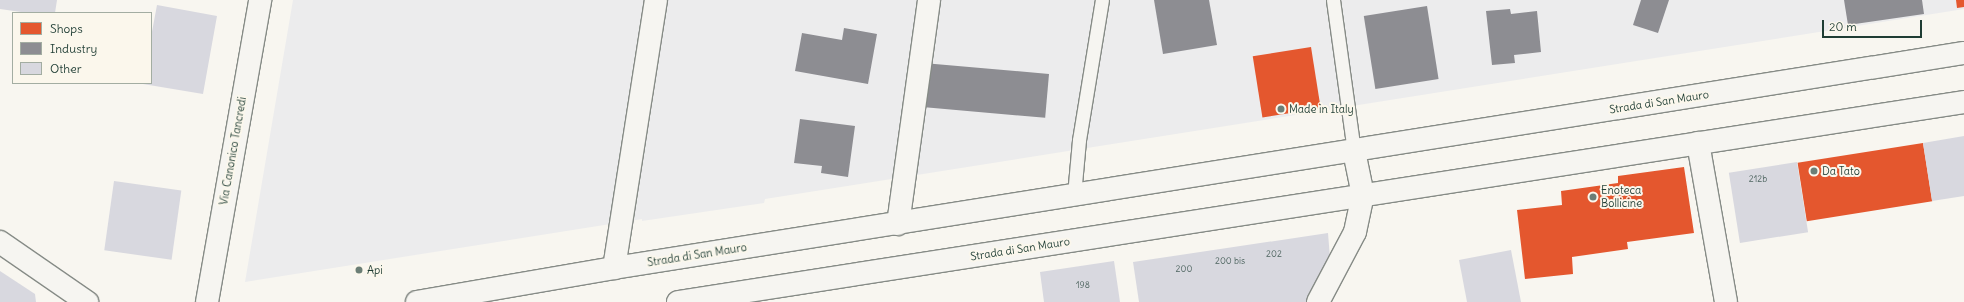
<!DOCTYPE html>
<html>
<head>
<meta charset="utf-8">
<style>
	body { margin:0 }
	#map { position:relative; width:1964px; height:302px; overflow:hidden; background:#f8f6f0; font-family:Delius,sans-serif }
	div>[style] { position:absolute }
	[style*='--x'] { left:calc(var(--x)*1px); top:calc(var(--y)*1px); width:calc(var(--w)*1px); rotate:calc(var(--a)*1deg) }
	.built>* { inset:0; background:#ececed }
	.shops>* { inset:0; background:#e4572e; transform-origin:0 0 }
	.industry>* { inset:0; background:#8d8d92; transform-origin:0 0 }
	.building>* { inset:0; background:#d8d8df; transform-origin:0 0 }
	.roads { filter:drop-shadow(1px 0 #868b86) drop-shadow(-1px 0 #868b86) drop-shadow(0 1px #868b86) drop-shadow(0 -1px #868b86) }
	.service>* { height:13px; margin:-6.5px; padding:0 6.5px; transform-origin:6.5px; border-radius:6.5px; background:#f6f5f1 }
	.minor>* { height:22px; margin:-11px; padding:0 11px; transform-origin:11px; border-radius:11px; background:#f6f5f1 }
	.secondary>* { height:22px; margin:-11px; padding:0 11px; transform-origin:11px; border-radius:11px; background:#f6f5f1 }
	.dots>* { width:11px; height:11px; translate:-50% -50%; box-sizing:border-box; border:2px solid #fbf7ec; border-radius:50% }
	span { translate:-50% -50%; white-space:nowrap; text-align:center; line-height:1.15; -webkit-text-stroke:4px #fbf7ec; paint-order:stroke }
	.number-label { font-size:9px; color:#4d645f }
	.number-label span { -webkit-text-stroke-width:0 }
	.street-label { font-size:11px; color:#1f3d34 }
	.poi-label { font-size:11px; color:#1f3d34 }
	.left { translate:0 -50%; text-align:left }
	.legend { position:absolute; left:12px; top:12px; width:140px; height:72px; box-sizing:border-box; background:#fbf7ec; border:1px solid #a3ada2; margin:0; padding:5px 7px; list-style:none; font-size:12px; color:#1f3d34 }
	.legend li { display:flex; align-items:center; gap:8px; height:20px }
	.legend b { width:20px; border:1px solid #a3ada2 }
	.scale { position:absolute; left:1822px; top:20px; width:100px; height:18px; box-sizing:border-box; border:2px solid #1f3d34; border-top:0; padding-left:5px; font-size:12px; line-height:14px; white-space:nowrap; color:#1f3d34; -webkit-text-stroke:3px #fbf7ec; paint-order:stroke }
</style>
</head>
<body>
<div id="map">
	<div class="built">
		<div style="clip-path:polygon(293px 0,1964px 0,1964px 9px,765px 199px,764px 203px,642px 221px,642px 219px,245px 282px)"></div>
	</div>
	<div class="shops">
		<div style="clip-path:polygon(1956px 0,1964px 0,1964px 7px,1957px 8px)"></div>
		<div style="left:1311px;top:47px;width:62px;height:59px;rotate:81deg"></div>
		<div style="left:1923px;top:143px;width:59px;height:127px;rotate:81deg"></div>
		<div style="clip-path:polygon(1684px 167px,1694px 233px,1627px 242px,1628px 249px,1572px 257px,1573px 274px,1525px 279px,1517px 210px,1562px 205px,1561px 191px,1618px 183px,1618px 176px)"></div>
	</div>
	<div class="industry">
		<div style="clip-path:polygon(1154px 0,1209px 0,1217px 45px,1163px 54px)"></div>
		<div style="clip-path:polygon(1641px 0,1669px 0,1658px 33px,1633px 25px)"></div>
		<div style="clip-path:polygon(1844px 0,1922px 0,1924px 14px,1848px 25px)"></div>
		<div style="left:1427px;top:6px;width:74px;height:64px;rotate:81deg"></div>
		<div style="clip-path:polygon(1510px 9px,1511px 14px,1537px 11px,1541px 52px,1514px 55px,1515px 63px,1492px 65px,1486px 11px)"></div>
		<div style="clip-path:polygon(844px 28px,877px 34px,868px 84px,795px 71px,802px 33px,842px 40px)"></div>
		<div style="left:1049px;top:74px;width:44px;height:129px;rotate:95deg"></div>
		<div style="clip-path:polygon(800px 119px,855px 126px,848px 177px,821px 173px,822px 166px,794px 163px)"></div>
	</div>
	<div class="building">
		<div style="clip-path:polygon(0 0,57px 0,55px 13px,28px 13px,0 9px)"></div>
		<div style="clip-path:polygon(157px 5px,217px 16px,203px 94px,143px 84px,151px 83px,151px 37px)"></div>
		<div style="clip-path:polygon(1964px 136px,1964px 196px,1932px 201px,1923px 143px)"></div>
		<div style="left:1797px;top:162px;width:71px;height:69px;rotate:81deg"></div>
		<div style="left:114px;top:181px;width:68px;height:70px;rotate:8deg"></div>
		<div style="clip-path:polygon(1328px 233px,1330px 258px,1308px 302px,1139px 302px,1133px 262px)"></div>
		<div style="clip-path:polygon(1511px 250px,1521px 302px,1467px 302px,1459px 260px)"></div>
		<div style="clip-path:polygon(1114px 261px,1120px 302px,1044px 302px,1040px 272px)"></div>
		<div style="clip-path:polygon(0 271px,35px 294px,36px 302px,0 302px)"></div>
	</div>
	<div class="roads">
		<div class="service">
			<div style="--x:1333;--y:0;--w:152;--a:82.1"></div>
			<div style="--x:1074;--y:195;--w:55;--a:-84.8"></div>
			<div style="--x:1079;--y:140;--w:142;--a:-80.7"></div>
		</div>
		<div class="minor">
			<div style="--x:1698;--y:143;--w:161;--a:80"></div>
			<div style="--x:898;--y:224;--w:226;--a:-82.1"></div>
			<div style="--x:0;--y:242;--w:106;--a:34.6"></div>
			<div style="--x:614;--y:268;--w:271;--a:-81.1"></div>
			<div style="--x:207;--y:302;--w:307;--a:-80"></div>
			<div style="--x:1318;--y:302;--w:79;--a:-62.1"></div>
			<div style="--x:1355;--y:232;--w:38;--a:-78"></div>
			<div style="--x:1363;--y:195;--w:45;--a:-101.6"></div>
		</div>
		<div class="secondary">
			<div style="--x:417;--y:302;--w:200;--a:-9.8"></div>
			<div style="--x:614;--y:268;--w:1367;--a:-9.05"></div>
			<div style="--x:678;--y:302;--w:1301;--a:-8.84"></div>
		</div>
	</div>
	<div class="dots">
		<div style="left:1281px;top:109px;background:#6b7e76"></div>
		<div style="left:1814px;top:171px;background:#6b7e76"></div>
		<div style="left:1593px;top:197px;background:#6b7e76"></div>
		<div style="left:359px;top:270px;background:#6b7e76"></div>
	</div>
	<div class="number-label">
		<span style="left:1758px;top:179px">212b</span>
		<span style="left:1274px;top:254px">202</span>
		<span style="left:1230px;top:261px">200 bis</span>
		<span style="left:1184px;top:269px">200</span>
		<span style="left:1083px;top:285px">198</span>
	</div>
	<div class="street-label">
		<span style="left:1659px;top:102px;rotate:-9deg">Strada di San Mauro</span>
		<span style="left:233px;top:151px;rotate:-80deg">Via Canonico Tancredi</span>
		<span style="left:1020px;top:249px;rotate:-9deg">Strada di San Mauro</span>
		<span style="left:697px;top:255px;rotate:-9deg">Strada di San Mauro</span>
	</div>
	<div class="poi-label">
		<span class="left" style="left:1289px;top:109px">Made in Italy</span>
		<span class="left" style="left:1822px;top:171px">Da Tato</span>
		<span class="left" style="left:1601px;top:197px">Enoteca<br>Bollicine</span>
		<span class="left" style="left:367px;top:270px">Api</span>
	</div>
	<ul class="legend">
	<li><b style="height:11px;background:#e4572e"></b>Shops</li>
	<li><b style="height:11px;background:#8d8d92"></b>Industry</li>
	<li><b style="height:11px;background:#d8d8df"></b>Other</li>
	</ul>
	<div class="scale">20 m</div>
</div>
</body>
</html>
